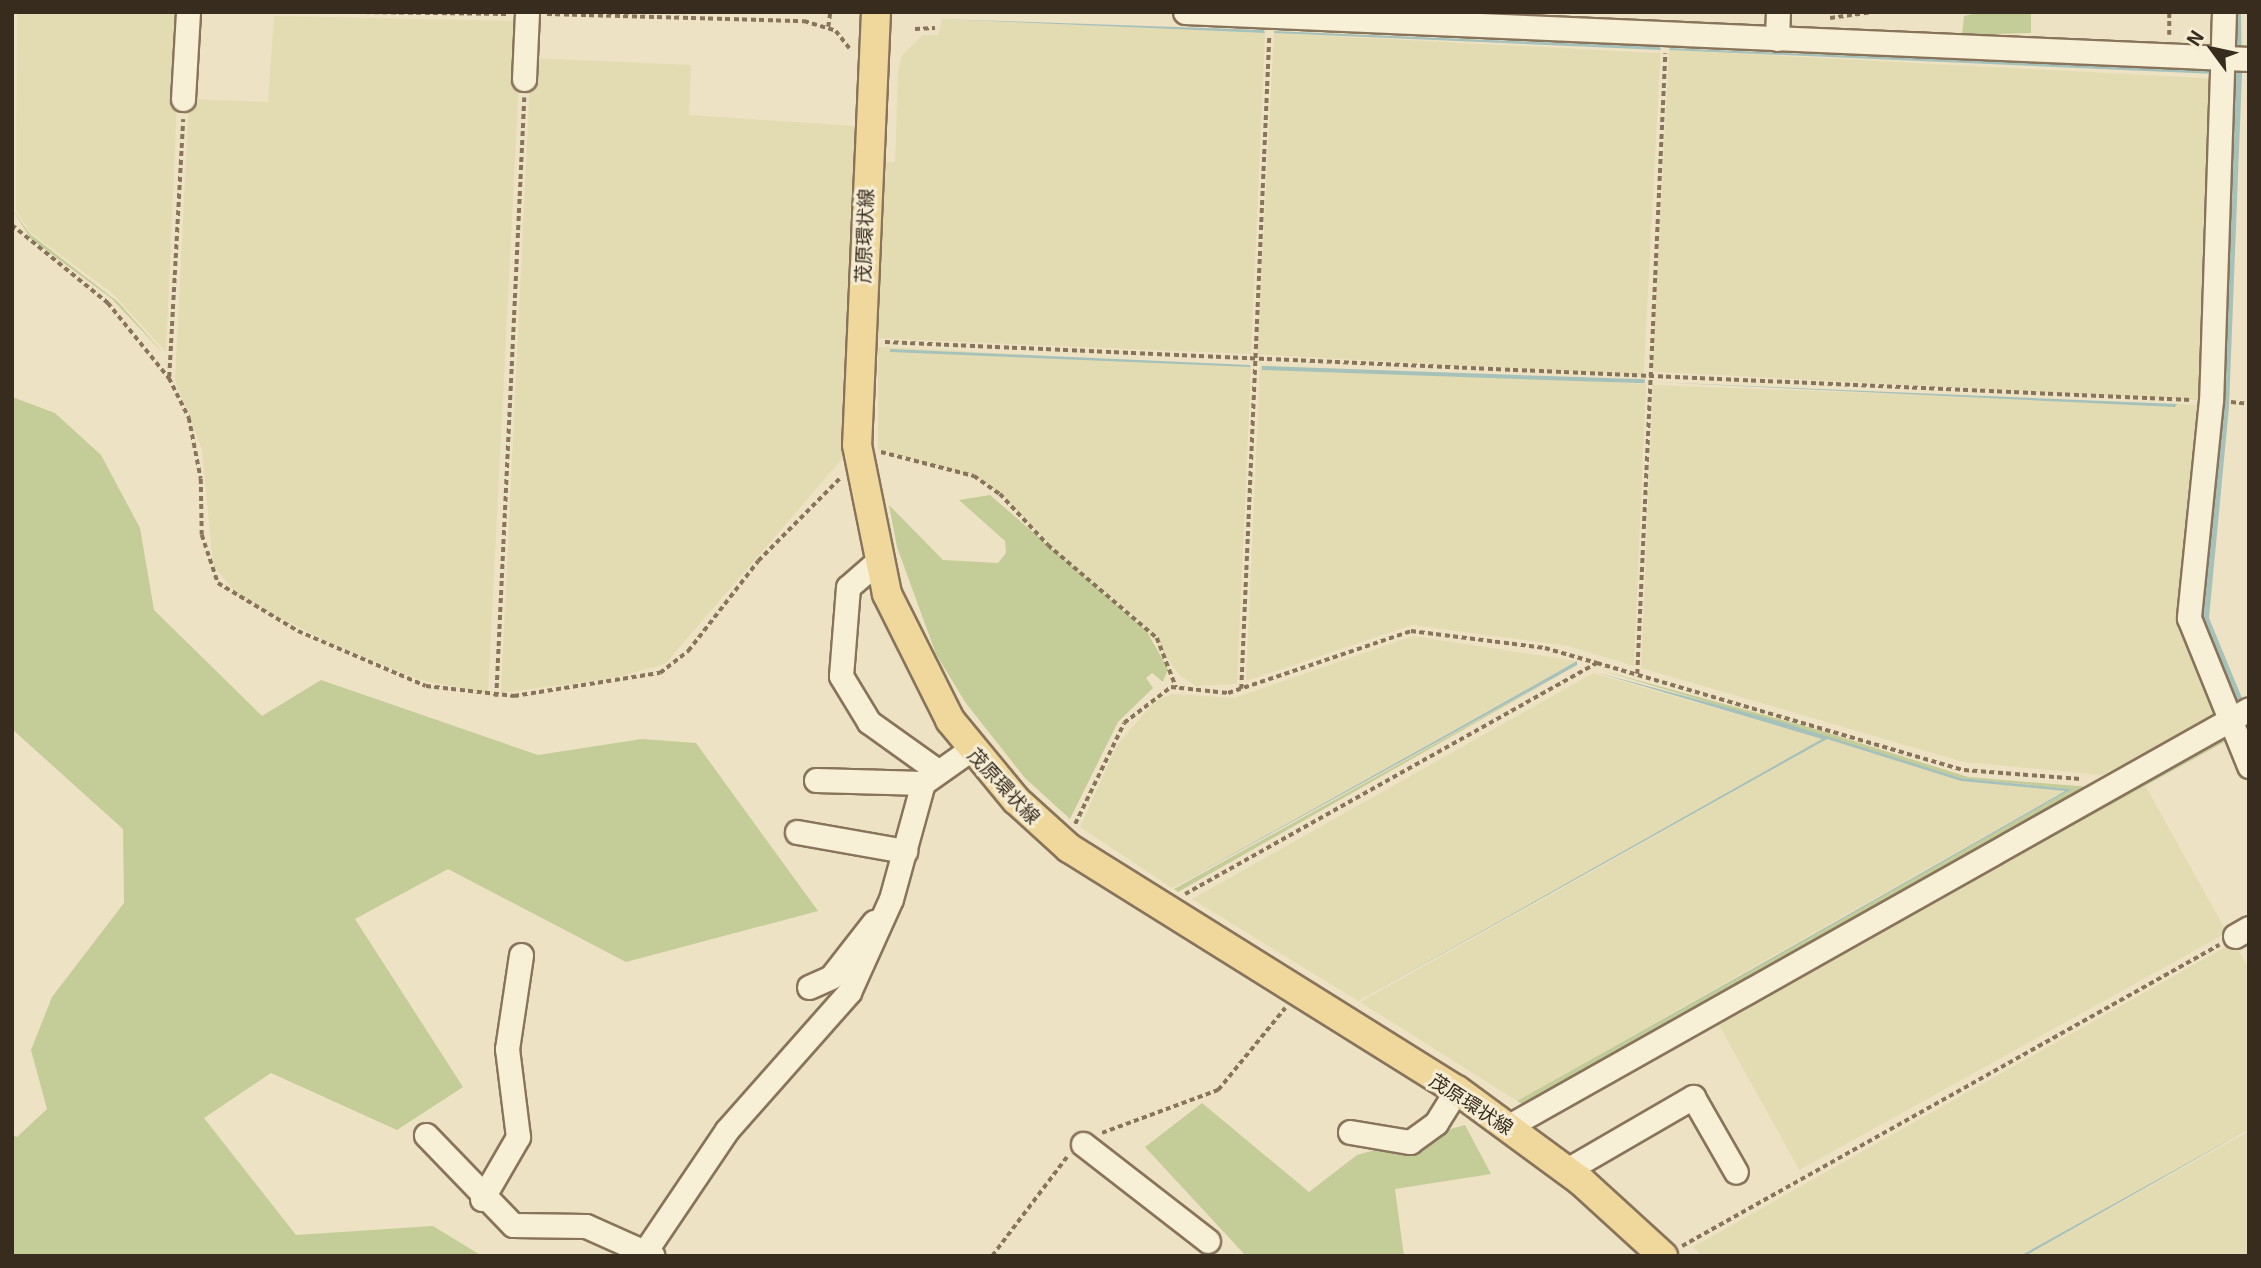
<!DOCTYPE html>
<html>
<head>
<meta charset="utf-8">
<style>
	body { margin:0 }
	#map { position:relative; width:2261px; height:1268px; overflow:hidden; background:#eee2c4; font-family:Georgia,"Noto Sans JP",serif }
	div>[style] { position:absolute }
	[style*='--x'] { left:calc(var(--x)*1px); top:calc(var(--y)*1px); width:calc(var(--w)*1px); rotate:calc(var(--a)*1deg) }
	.farmland>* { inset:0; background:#e3dcb2; transform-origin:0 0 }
	.green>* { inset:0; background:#c4cc98 }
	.water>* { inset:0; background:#a6c1ba; transform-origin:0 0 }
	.path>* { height:3.5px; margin-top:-1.75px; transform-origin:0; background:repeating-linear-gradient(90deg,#88745b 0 5px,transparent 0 8.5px) }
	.roads { filter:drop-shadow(2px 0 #88745b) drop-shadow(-2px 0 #88745b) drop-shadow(0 2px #88745b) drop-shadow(0 -2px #88745b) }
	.minor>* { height:23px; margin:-11.5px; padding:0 11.5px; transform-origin:11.5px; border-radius:11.5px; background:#f8efd7 }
	.major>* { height:28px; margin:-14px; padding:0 14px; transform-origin:14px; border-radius:14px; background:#f0d89c }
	span { translate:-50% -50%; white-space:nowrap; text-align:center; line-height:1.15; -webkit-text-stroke:6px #f5ecd4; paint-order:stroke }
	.street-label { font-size:19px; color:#382c1e }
	.frame { position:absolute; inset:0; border:14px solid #382c1e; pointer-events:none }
	.north { position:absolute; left:2177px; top:14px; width:70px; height:70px; -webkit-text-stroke:5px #f5ecd4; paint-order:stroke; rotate:303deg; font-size:19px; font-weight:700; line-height:28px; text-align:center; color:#382c1e }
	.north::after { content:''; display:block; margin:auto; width:24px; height:32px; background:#382c1e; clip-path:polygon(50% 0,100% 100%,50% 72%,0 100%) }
</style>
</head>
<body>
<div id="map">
	<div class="farmland">
		<div style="clip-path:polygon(17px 12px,181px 12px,166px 352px,113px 294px,31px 233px,16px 211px)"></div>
		<div style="clip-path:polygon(274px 16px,522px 21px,488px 694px,417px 679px,327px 641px,240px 598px,213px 565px,202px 450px,175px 380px,189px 99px,268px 102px)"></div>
		<div style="clip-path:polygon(942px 19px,1265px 33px,1251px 354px,870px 338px,878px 163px,895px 162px,898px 72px,902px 55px,923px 35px,938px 35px)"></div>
		<div style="left:1274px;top:33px;width:387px;height:322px;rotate:3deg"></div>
		<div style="left:1669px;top:50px;width:547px;height:322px;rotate:3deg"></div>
		<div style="clip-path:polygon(531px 58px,691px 65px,689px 115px,856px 126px,842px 459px,665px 664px,614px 678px,501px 693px)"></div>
		<div style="clip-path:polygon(884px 347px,1251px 367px,1237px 684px,1196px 686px,1179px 675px,1142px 623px,1067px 562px,1000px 494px,974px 477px,878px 449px,878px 350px,868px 349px)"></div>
		<div style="clip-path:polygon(1260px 365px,1646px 384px,1634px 666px,1568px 646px,1412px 625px,1246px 681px)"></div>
		<div style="clip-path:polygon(1653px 385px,2198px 405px,2182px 587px,2219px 715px,2102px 775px,1963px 762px,1641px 668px)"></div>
		<div style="clip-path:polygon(1413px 636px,1577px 661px,1172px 888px,1080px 827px,1117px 745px,1155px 701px,1173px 694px,1234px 698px)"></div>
		<div style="clip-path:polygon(1593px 673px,1823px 739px,1358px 1001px,1192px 899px)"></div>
		<div style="clip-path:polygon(1827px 739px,1961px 781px,2066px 790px,1517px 1101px,1360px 1002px)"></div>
		<div style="left:2145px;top:785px;width:169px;height:489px;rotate:61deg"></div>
		<div style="clip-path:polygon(2234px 942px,2249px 969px,2249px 1129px,2020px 1256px,1701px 1256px,1693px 1247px)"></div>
		<div style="clip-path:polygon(2249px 1131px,2249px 1256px,2025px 1256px,2109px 1209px)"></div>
	</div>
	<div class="green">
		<div style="clip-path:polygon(1982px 12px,2031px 12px,2031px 33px,1962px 35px,1964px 16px)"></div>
		<div style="clip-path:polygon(12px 209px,30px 234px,118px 302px,166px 356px,111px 298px,31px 239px)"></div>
		<div style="clip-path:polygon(12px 397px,55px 413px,101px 455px,140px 528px,154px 610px,262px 716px,321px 680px,538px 755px,642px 739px,696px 743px,818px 911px,626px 962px,448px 869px,355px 919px,463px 1087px,397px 1130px,271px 1073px,204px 1118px,296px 1235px,433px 1226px,482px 1256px,12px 1256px,12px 1135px,17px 1137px,47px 1109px,31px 1050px,52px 997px,124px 903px,123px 829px,12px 729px)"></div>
		<div style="clip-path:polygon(990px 495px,1146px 630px,1168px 669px,1163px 682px,1152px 673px,1146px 678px,1153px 688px,1118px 722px,1070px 819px,1025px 778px,965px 702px,936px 654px,897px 547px,889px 505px,943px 560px,998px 563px,1006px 553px,1005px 541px,959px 500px)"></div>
		<div style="clip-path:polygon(1577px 665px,1178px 892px,1174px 889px)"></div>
		<div style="clip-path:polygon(1600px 670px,1812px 728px,1968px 777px,2090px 787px,1524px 1105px,1517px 1101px,2072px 789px,1961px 778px)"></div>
		<div style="clip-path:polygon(2222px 736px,2228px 740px,1542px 1119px)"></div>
		<div style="clip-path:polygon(1202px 1103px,1309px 1192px,1357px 1155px,1465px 1125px,1491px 1174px,1395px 1189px,1404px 1256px,1246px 1256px,1145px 1147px)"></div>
	</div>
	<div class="water">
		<div style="clip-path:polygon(2235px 12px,2241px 12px,2242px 73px,2229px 407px,2209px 618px,2249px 715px,2249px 742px,2199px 624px)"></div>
		<div style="clip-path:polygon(942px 19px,1264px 30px,1265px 33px,1150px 28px)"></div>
		<div style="clip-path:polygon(1274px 31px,1660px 47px,1661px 50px,1274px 33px)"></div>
		<div style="clip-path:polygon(1670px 48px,2215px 71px,2215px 74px,1669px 50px)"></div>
		<div style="clip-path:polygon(890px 349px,1250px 365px,1251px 367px,890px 352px)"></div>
		<div style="left:1262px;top:366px;width:383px;height:4px;rotate:2deg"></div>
		<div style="clip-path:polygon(1653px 382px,2177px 404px,2175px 407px)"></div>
		<div style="clip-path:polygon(1577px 661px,1577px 665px,1172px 888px,1460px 727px)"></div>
		<div style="clip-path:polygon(1595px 672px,1778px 721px,1961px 778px,2072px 789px,1529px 1097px,2065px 791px,1961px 781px,1827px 739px,1358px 1001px,1822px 739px)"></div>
		<div style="clip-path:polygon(2222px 740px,1544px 1120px,1542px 1119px)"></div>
		<div style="clip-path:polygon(2249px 1129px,2025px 1256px,2020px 1256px,2164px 1176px)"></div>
	</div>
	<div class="path">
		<div style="--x:357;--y:12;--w:151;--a:0.8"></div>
		<div style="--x:547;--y:14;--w:257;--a:1.6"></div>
		<div style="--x:804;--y:21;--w:34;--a:17"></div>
		<div style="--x:836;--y:31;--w:23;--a:52"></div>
		<div style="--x:1830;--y:18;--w:43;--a:-7.9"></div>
		<div style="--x:828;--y:27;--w:15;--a:-82"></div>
		<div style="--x:915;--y:29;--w:20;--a:-3"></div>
		<div style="--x:2169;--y:35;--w:23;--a:-90"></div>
		<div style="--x:12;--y:225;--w:124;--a:39.1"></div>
		<div style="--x:108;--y:303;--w:97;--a:50.9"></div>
		<div style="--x:169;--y:378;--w:45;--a:63.4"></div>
		<div style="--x:189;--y:418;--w:62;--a:78.9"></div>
		<div style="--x:201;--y:479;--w:56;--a:89"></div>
		<div style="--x:202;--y:535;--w:51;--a:71.6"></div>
		<div style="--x:218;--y:583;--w:93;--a:31"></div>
		<div style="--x:298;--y:631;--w:139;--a:23.3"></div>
		<div style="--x:426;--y:686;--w:89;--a:6.5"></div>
		<div style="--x:514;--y:696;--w:148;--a:-9"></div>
		<div style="--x:660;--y:673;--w:36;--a:-38"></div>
		<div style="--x:688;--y:651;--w:114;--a:-52.1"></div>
		<div style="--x:758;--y:561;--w:118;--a:-45.3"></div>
		<div style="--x:885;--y:342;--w:1308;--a:2.54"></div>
		<div style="--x:169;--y:377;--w:258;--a:-86.9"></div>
		<div style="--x:2231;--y:402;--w:18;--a:6"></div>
		<div style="--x:881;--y:452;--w:96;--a:14.5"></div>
		<div style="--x:974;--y:476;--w:32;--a:35"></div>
		<div style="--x:1000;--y:494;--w:70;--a:46.7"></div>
		<div style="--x:1048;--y:545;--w:143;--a:40.5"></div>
		<div style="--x:1157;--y:638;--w:53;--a:68.8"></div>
		<div style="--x:1637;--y:674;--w:621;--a:-87.41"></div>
		<div style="--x:1241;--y:689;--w:653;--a:-87.54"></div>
		<div style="--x:496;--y:697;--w:600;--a:-87.32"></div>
		<div style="--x:1075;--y:824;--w:112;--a:-64.1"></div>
		<div style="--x:1124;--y:723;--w:59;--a:-37.5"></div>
		<div style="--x:1171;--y:687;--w:57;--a:6"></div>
		<div style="--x:1228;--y:693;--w:193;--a:-18.7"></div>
		<div style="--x:1411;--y:631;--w:135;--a:7.2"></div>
		<div style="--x:1545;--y:648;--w:54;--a:16.1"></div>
		<div style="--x:1185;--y:894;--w:472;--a:-29.3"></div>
		<div style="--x:1597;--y:663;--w:382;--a:16.3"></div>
		<div style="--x:1964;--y:770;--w:117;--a:4.4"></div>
		<div style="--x:1102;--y:1133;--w:124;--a:-20.3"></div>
		<div style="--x:1218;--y:1090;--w:106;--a:-50.7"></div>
		<div style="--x:1682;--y:1246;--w:616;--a:-29.27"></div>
		<div style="--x:992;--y:1256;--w:124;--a:-52.9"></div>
	</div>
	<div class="roads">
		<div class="minor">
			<div style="--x:1185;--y:12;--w:1065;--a:2.53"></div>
			<div style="--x:2224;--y:12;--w:388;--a:91.9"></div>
			<div style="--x:2211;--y:400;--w:219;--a:95.8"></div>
			<div style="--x:2189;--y:618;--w:160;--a:67.9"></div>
			<div style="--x:1777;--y:39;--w:27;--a:-88"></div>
			<div style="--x:524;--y:79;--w:67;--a:-87.4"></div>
			<div style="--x:183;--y:99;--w:87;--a:-86.7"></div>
			<div style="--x:877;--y:562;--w:38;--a:139"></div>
			<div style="--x:848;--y:587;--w:89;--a:94.5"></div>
			<div style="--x:841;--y:676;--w:54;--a:58.7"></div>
			<div style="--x:869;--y:722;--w:81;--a:35.5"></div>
			<div style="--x:816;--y:780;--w:107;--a:1.6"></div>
			<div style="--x:797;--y:832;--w:110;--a:10"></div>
			<div style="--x:2235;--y:936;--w:16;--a:-30"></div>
			<div style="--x:809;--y:987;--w:24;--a:-24"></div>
			<div style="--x:831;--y:977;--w:70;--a:-52"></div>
			<div style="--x:1509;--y:1126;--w:849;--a:-29.4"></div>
			<div style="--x:1350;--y:1132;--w:61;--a:9.5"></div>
			<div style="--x:1410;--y:1142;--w:32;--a:-36"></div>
			<div style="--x:1436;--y:1123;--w:39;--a:-58"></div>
			<div style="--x:426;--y:1135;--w:125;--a:46"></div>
			<div style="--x:513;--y:1225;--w:73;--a:0.8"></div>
			<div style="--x:586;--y:1226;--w:73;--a:24.1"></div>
			<div style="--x:1083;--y:1144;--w:158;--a:37.8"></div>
			<div style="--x:1567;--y:1170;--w:146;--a:-30.1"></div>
			<div style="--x:1693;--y:1097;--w:86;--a:60.2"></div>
			<div style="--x:482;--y:1199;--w:72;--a:-59.9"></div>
			<div style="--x:518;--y:1137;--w:89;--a:-97.1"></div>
			<div style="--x:507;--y:1049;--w:95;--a:-81.5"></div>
			<div style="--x:642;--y:1256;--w:152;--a:-56"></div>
			<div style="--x:727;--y:1130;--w:184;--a:-48.5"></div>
			<div style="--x:849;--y:992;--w:102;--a:-65.7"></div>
			<div style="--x:891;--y:899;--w:120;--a:-74.6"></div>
			<div style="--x:923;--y:783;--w:59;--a:-35.3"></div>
		</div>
		<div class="major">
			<div style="--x:876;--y:12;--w:433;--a:92.5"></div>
			<div style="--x:857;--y:445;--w:152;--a:78.6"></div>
			<div style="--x:887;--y:594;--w:141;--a:63.4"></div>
			<div style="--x:950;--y:720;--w:104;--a:50.5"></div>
			<div style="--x:1016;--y:800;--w:72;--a:42.2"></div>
			<div style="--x:1069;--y:848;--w:457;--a:32"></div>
			<div style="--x:1457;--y:1090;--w:154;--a:36.3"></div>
			<div style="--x:1581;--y:1181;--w:111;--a:42.4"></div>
		</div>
	</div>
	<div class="street-label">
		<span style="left:863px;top:236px;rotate:-88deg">茂原環状線</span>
		<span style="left:1005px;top:785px;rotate:47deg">茂原環状線</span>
		<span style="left:1472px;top:1103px;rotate:33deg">茂原環状線</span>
	</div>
	<div class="frame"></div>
	<div class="north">N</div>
</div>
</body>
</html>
